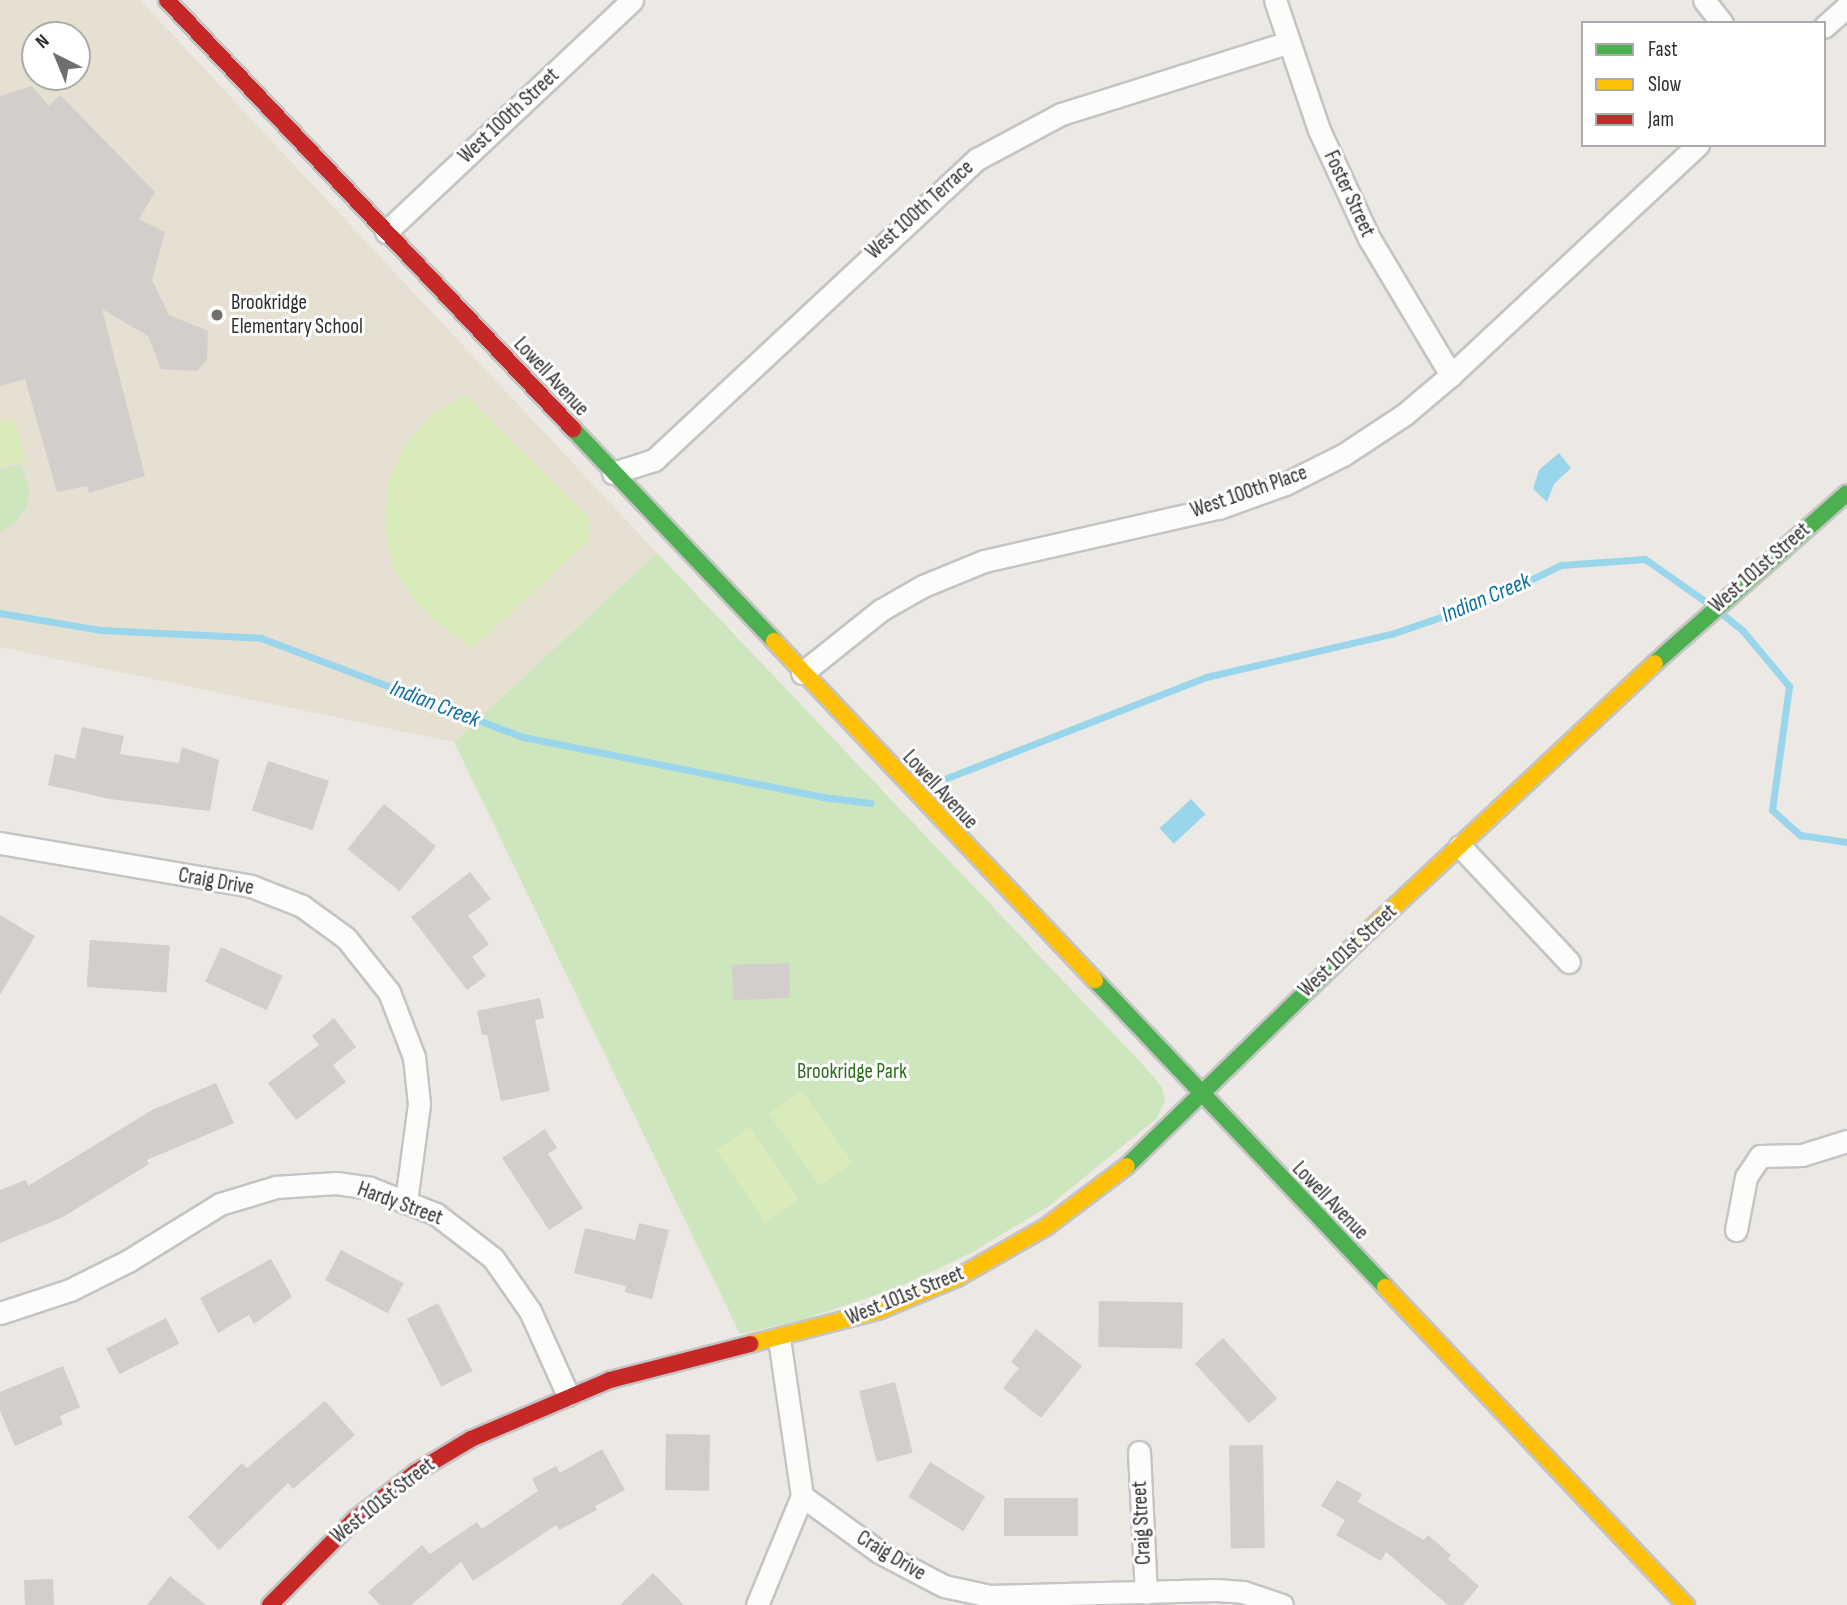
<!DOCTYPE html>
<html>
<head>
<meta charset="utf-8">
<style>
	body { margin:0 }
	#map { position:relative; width:1847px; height:1605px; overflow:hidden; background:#ece8e4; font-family:"Sofia Sans Condensed",sans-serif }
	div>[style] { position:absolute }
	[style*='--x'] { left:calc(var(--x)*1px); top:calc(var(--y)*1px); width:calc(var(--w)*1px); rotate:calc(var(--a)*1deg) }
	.education>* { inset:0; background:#e6e0d3 }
	.green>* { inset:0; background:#cee6be }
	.pitch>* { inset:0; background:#d9eabb; transform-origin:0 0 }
	.water>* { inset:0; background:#99d6ec; transform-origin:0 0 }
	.stream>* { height:7px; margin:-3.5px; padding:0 3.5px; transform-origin:3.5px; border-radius:3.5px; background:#99d6ec }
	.building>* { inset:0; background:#d1cecb; transform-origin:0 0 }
	.roads { filter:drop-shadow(2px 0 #c5c4c5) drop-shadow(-2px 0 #c5c4c5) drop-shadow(0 2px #c5c4c5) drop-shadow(0 -2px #c5c4c5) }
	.street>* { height:21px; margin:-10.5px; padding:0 10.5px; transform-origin:10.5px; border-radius:10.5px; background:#fcfcfb }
	.fast>* { height:16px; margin:-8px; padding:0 8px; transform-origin:8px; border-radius:8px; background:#4caf50 }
	.slow>* { height:16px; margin:-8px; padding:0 8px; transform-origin:8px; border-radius:8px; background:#ffc107 }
	.jam>* { height:16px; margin:-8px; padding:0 8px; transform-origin:8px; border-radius:8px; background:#c62828 }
	.dots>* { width:19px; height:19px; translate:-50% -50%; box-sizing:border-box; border:4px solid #fff; border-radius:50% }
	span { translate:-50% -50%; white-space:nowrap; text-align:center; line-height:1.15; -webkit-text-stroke:6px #fff; paint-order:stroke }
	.street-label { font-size:21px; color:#2e2e2e }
	.poi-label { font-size:21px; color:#2e2e2e }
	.left { translate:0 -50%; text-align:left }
	.park-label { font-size:21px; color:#2c6e1b }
	.water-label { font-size:23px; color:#0d6fa3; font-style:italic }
	.legend { position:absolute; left:1581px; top:21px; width:245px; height:126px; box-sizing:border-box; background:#fff; border:2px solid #ababab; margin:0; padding:9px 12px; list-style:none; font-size:21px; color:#2e2e2e }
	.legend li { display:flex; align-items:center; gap:14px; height:35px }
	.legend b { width:35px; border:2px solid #ababab }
	.north { position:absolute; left:21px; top:21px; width:70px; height:70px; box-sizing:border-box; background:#fff; border:2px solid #ababab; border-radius:50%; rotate:317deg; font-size:19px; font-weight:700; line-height:28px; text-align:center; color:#2e2e2e }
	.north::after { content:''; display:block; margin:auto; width:24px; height:32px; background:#706f6e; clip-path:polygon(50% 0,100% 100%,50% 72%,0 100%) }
</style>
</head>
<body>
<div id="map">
	<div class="education">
		<div style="clip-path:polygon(evenodd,0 0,140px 0,657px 553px,454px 742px,0 647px,0 0,35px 35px,77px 35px,77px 77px,35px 77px,35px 35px)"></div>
	</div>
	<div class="green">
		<div style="clip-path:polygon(21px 464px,30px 492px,26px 508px,14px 524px,0 533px,0 469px)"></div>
		<div style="clip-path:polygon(657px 553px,1143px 1065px,1162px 1087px,1165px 1100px,1157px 1118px,1049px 1206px,969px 1254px,899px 1287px,805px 1319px,740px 1334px,454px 742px)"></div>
	</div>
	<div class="pitch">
		<div style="clip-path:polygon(465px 395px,589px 517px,589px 540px,473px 649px,433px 620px,411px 596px,393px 567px,385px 525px,389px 481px,405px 445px,433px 414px)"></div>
		<div style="clip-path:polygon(14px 418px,26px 461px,0 467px,0 421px)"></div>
		<div style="left:802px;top:1090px;width:89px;height:41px;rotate:55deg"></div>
		<div style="left:750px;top:1127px;width:88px;height:41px;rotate:56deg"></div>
	</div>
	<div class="water">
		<div style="clip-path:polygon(1559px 453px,1571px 468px,1554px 484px,1547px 502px,1533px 489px,1539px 470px)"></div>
		<div style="left:1191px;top:799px;width:21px;height:43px;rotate:47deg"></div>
	</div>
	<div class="stream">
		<div style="--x:0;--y:613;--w:101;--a:9.6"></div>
		<div style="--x:100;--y:630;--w:161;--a:2.8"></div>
		<div style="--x:261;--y:638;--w:280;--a:20.7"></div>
		<div style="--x:523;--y:737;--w:306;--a:11.3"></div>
		<div style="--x:823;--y:797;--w:48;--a:7.1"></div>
		<div style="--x:1721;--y:613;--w:28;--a:39"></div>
		<div style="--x:1743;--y:631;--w:72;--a:50.1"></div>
		<div style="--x:1789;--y:686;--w:125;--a:97.8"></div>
		<div style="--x:1772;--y:810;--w:38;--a:42"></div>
		<div style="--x:1800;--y:835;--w:48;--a:8.5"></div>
		<div style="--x:947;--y:778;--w:278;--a:-21.3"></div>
		<div style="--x:1206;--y:677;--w:190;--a:-13.1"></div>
		<div style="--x:1391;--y:634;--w:96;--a:-18.8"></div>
		<div style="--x:1482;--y:603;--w:88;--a:-25.7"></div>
		<div style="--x:1561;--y:565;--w:84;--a:-4.1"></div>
		<div style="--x:1645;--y:559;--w:78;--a:35.1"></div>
	</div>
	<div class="building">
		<div style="clip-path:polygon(32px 86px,49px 106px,60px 95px,155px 192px,139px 219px,165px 232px,152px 280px,169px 315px,208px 331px,207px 360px,197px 371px,161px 369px,148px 336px,102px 309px,145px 476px,89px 493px,87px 486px,57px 492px,25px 379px,0 386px,0 96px)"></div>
		<div style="clip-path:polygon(82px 727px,124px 736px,120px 754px,179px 763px,182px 747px,219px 760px,210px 811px,110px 799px,48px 785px,55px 754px,75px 759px)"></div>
		<div style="left:268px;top:761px;width:64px;height:52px;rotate:18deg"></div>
		<div style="left:384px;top:804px;width:67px;height:58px;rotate:39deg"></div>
		<div style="clip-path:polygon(470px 872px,491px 899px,468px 916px,489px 944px,472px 957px,486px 976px,467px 990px,411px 917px)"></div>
		<div style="clip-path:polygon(0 915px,35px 936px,0 995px)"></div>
		<div style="left:90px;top:940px;width:80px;height:47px;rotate:4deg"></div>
		<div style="left:221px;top:947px;width:68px;height:38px;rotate:25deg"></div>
		<div style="left:789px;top:963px;width:35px;height:57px;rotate:88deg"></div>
		<div style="clip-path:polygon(540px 998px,544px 1018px,535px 1020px,550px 1091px,501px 1101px,487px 1035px,482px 1035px,477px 1011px)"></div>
		<div style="clip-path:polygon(334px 1018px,356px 1047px,333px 1065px,346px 1082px,296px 1120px,268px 1083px,319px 1045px,312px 1036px)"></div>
		<div style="clip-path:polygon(216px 1083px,234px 1123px,147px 1160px,149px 1164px,63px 1217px,0 1243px,0 1190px,26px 1180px,28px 1186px,152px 1110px)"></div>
		<div style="clip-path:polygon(545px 1129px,557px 1148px,548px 1154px,583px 1208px,549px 1230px,502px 1158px)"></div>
		<div style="clip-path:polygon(639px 1223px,669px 1230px,652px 1299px,625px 1292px,626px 1286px,574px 1273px,585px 1228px,635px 1240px)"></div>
		<div style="left:341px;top:1250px;width:71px;height:34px;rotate:28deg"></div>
		<div style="clip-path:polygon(271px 1259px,292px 1297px,254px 1324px,249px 1315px,218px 1333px,200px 1298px)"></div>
		<div style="left:1099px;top:1301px;width:84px;height:46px;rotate:1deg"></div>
		<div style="left:438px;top:1303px;width:76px;height:35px;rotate:63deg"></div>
		<div style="left:166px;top:1318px;width:29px;height:67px;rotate:63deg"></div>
		<div style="clip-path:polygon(1036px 1329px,1082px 1366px,1041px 1418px,1003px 1388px,1019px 1368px,1011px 1362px)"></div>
		<div style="left:1223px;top:1338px;width:81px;height:38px;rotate:48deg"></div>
		<div style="clip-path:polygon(63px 1366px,80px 1407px,60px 1416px,63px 1424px,15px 1446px,0 1411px,0 1392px)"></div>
		<div style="left:895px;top:1382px;width:73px;height:37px;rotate:76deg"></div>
		<div style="clip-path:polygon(325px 1401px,355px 1435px,293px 1489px,288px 1483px,219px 1550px,188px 1517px,242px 1463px,247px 1468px)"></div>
		<div style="left:666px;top:1434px;width:44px;height:56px;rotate:1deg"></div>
		<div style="left:1263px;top:1445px;width:103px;height:34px;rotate:89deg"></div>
		<div style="clip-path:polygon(602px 1449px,625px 1490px,595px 1506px,597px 1510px,559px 1530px,556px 1525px,473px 1581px,461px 1562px,411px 1605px,380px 1605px,368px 1592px,422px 1545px,430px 1554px,477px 1522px,482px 1529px,538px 1491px,532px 1479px,556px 1466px,560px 1473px)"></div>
		<div style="left:930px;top:1462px;width:65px;height:41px;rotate:32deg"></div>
		<div style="clip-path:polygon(1337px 1480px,1362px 1494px,1358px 1502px,1424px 1540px,1428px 1535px,1451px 1555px,1448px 1559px,1479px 1586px,1463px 1605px,1448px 1605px,1386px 1552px,1381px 1561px,1336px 1535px,1345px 1520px,1321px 1506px)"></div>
		<div style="left:1078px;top:1498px;width:38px;height:74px;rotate:90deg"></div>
		<div style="clip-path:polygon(653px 1573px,684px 1605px,620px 1605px)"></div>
		<div style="clip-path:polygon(170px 1576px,206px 1605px,147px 1605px)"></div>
		<div style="left:53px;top:1579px;width:26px;height:29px;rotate:88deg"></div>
	</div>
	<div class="roads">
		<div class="street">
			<div style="--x:1275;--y:0;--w:137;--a:71.3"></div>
			<div style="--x:1319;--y:130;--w:119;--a:65.2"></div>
			<div style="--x:1369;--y:238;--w:160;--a:59.1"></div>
			<div style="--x:1704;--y:0;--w:29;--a:52"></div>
			<div style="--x:1824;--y:27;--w:31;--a:-42"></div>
			<div style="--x:386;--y:232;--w:338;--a:-43.3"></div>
			<div style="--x:613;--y:473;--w:43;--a:-17.6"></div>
			<div style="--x:654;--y:460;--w:442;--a:-43"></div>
			<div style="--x:977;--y:159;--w:95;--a:-28.2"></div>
			<div style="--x:1061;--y:114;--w:236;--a:-17.5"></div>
			<div style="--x:802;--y:673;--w:101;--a:-38.6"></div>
			<div style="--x:881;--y:610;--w:48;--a:-29.7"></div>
			<div style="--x:923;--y:586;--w:66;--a:-22.3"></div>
			<div style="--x:984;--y:561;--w:240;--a:-12.8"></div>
			<div style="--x:1218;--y:508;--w:71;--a:-19.7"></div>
			<div style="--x:1285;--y:484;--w:65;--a:-26.6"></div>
			<div style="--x:1343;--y:455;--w:74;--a:-33.5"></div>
			<div style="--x:1405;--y:414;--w:60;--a:-40.3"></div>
			<div style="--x:1451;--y:375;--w:338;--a:-43"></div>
			<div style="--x:0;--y:843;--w:255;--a:9.7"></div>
			<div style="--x:251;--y:886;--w:55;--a:21.4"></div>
			<div style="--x:302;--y:906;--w:54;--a:36"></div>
			<div style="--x:346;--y:938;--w:69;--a:51.5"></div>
			<div style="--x:389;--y:992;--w:70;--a:69"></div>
			<div style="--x:414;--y:1057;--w:47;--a:83.9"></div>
			<div style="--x:419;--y:1104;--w:99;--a:97.6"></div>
			<div style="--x:1460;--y:846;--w:159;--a:46.8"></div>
			<div style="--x:1736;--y:1230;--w:54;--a:-79.3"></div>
			<div style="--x:1746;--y:1177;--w:25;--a:-56"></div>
			<div style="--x:1760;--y:1156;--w:42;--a:-1.4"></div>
			<div style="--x:1802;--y:1155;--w:47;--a:-17.3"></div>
			<div style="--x:0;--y:1313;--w:74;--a:-18.2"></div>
			<div style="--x:70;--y:1290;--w:65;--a:-26.6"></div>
			<div style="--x:128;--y:1261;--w:108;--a:-31.8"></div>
			<div style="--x:220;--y:1204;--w:59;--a:-16.9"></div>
			<div style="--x:276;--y:1187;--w:60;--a:-3.8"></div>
			<div style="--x:336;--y:1183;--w:34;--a:8"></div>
			<div style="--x:370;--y:1188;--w:71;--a:21.5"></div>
			<div style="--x:436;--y:1214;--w:72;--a:37.7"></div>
			<div style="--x:493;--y:1258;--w:65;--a:55.1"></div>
			<div style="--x:530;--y:1311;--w:92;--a:65.7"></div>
			<div style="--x:1139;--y:1452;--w:141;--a:87.2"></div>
			<div style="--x:802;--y:1496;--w:95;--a:36"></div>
			<div style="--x:879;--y:1552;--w:73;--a:27.6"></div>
			<div style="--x:944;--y:1586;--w:47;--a:12.3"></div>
			<div style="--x:990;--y:1596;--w:226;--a:-1.5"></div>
			<div style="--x:1216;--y:1590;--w:27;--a:4"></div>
			<div style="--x:1243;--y:1592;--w:41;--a:18.4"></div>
			<div style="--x:757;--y:1605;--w:118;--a:-67.6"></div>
			<div style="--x:802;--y:1496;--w:159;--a:-98.3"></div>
		</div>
		<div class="fast">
			<div style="--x:573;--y:429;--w:292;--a:46.5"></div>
			<div style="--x:1655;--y:663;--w:256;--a:-41.5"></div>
			<div style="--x:1095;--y:980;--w:422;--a:46.6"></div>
			<div style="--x:1127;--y:1166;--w:324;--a:-44.2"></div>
		</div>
		<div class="slow">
			<div style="--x:774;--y:641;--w:467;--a:46.6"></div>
			<div style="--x:1359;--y:940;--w:405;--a:-43.1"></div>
			<div style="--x:1385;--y:1287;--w:438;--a:46.6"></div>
			<div style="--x:750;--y:1344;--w:132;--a:-14.5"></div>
			<div style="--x:878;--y:1311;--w:86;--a:-22.7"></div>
			<div style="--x:957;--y:1278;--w:103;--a:-29.8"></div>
			<div style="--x:1046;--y:1227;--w:101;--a:-37"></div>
		</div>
		<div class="jam">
			<div style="--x:167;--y:0;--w:591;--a:46.58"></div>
			<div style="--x:270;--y:1605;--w:121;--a:-45.3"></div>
			<div style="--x:355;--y:1519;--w:77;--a:-37.6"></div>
			<div style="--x:416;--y:1472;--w:64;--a:-31"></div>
			<div style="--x:471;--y:1439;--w:151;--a:-23"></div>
			<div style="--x:610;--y:1380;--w:145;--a:-14.4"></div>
		</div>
	</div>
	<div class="dots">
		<div style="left:217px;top:315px;background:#706f6e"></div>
	</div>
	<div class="street-label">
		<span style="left:509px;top:116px;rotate:-43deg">West 100th Street</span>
		<span style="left:1349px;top:194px;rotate:65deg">Foster Street</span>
		<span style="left:920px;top:210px;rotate:-42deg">West 100th Terrace</span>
		<span style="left:551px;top:377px;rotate:47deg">Lowell Avenue</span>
		<span style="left:1249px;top:492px;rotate:-19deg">West 100th Place</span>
		<span style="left:1760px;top:568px;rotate:-41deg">West 101st Street</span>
		<span style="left:940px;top:790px;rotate:47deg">Lowell Avenue</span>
		<span style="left:216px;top:882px;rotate:10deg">Craig Drive</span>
		<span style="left:1348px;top:951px;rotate:-43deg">West 101st Street</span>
		<span style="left:1330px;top:1201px;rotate:46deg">Lowell Avenue</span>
		<span style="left:400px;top:1204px;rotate:20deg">Hardy Street</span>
		<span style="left:905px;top:1296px;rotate:-22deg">West 101st Street</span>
		<span style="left:383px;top:1501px;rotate:-38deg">West 101st Street</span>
		<span style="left:1142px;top:1523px;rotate:-93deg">Craig Street</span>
		<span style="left:891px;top:1556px;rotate:31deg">Craig Drive</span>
	</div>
	<div class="poi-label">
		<span class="left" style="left:231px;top:315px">Brookridge<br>Elementary School</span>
	</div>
	<div class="park-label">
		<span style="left:852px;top:1072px">Brookridge Park</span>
	</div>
	<div class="water-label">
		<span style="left:1486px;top:598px;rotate:-23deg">Indian Creek</span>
		<span style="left:435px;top:704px;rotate:21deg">Indian Creek</span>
	</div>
	<ul class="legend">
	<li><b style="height:9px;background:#4caf50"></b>Fast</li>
	<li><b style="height:9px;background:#ffc107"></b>Slow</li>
	<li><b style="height:9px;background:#c62828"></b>Jam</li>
	</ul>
	<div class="north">N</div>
</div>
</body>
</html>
